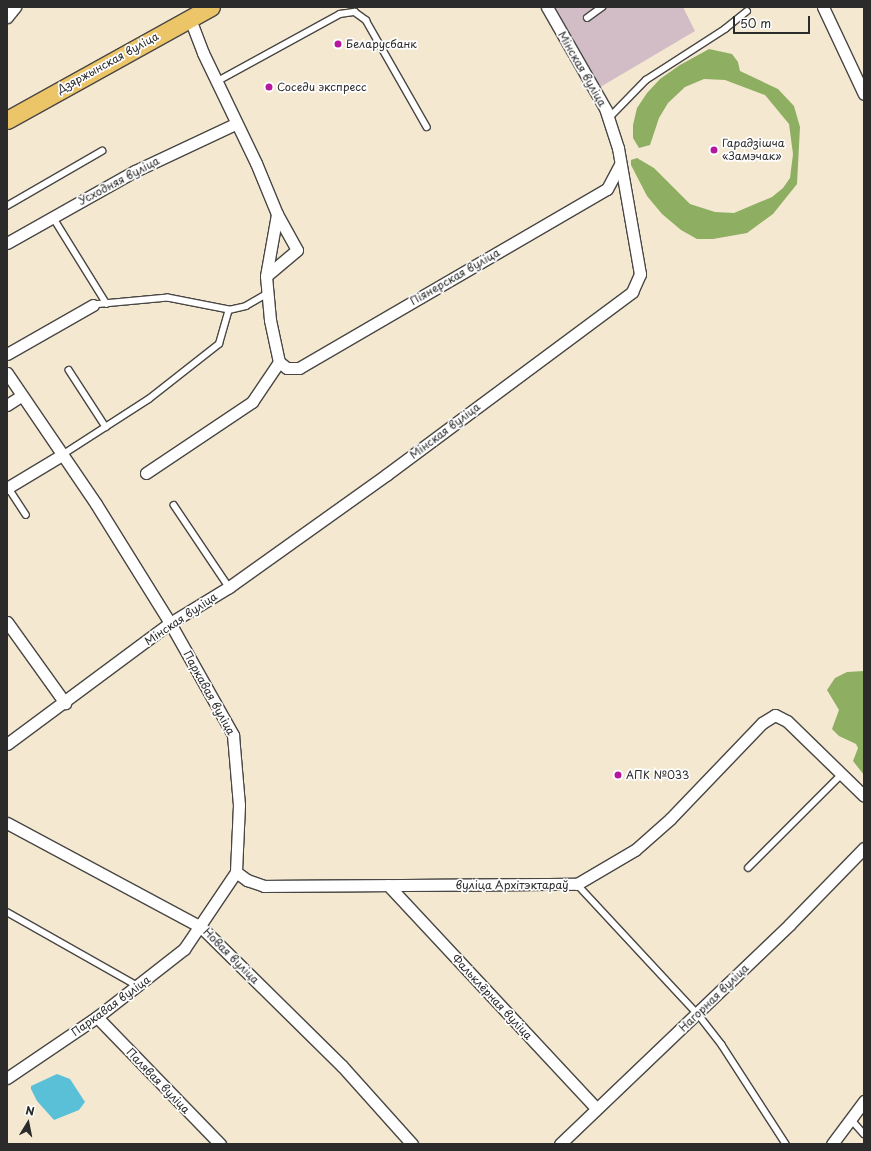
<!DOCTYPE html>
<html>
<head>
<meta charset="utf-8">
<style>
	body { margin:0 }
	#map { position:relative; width:871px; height:1151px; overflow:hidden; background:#f4e8d1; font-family:"Playpen Sans",sans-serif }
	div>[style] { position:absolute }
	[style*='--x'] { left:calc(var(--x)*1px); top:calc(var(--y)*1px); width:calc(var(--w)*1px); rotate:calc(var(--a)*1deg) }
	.industrial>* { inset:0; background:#d2bdc6 }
	.forest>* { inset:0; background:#8eaf62 }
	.water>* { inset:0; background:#5ac0d8 }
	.roads { filter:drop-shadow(1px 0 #494744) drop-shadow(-1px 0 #494744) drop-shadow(0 1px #494744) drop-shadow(0 -1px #494744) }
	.lane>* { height:5.5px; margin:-2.75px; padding:0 2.75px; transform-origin:2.75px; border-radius:2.75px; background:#fff }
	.street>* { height:11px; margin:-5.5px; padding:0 5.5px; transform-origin:5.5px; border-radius:5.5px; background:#fff }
	.primary>* { height:17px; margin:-8.5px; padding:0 8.5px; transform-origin:8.5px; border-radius:8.5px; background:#edc569 }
	.dots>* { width:11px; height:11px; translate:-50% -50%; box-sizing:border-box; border:2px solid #fff; border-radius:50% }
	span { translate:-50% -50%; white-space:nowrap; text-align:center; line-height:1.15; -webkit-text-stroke:3.5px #fff; paint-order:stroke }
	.poi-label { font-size:11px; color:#2b2b2b }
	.left { translate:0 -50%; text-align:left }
	.street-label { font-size:11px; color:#2b2b2b }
	.frame { position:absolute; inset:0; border:8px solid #2b2b2b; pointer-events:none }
	.north { position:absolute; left:8px; top:1103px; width:40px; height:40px; -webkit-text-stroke:3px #fff; paint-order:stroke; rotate:10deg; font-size:11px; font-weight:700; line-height:16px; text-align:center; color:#2b2b2b }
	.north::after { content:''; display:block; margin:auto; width:14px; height:18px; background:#2b2b2b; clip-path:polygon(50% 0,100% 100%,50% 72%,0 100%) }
	.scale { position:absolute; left:733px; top:16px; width:77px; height:18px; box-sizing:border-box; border:2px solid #2b2b2b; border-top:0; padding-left:5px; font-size:12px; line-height:14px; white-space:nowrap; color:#2b2b2b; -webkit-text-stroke:3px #fff; paint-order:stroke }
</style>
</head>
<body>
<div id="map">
	<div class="industrial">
		<div style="clip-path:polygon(553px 7px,683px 7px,695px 31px,597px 89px)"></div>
	</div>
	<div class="forest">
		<div style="clip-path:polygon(709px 49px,732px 54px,738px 62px,740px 71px,778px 89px,794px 106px,800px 127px,797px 184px,773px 214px,747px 233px,713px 239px,697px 239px,681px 230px,662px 214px,647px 196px,631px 165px,631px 160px,637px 158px,654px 168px,690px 204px,715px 212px,734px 213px,772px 197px,783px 188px,790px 178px,793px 154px,789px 124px,765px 95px,725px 80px,704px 79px,685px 87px,668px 103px,659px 118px,650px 145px,639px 148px,633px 138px,633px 125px,637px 108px,647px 93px,660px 79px,680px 65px)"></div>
		<div style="clip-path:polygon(864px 671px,864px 775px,853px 761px,858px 748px,856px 744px,839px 736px,832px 729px,839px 710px,827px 690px,835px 678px,847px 672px)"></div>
	</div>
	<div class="water">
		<div style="clip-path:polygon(57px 1074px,70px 1079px,85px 1102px,79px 1110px,54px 1120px,37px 1101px,31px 1089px,31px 1086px)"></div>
	</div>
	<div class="roads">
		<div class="lane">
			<div style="--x:587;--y:18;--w:19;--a:-36"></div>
			<div style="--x:218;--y:81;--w:139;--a:-28.8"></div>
			<div style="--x:340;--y:14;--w:15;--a:-8"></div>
			<div style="--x:355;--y:12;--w:14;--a:36"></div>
			<div style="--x:366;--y:20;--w:123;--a:60.3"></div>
			<div style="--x:609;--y:118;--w:53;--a:-45.8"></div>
			<div style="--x:646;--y:80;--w:94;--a:-32.8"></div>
			<div style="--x:725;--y:29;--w:28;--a:-39"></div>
			<div style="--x:7;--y:206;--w:110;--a:-30.1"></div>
			<div style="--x:53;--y:217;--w:102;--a:58.2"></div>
			<div style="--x:229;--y:310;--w:17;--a:-13"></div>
			<div style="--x:246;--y:306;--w:24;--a:-30"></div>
			<div style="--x:69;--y:370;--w:68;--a:57"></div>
			<div style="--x:62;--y:455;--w:103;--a:-32.8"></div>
			<div style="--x:149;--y:399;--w:89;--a:-38.2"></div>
			<div style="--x:219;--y:344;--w:35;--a:-74"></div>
			<div style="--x:229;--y:310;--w:62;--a:-168.9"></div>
			<div style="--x:168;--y:298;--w:75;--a:174.7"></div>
			<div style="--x:8;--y:487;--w:33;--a:57"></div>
			<div style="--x:174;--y:505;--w:99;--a:56.1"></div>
			<div style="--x:748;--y:868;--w:133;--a:-45"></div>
			<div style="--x:577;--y:884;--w:178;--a:47.1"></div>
			<div style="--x:698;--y:1014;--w:39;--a:52"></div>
			<div style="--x:722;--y:1045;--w:118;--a:57.1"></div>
			<div style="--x:7;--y:912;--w:150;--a:29.5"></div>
			<div style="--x:851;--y:1119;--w:20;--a:49"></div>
		</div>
		<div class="street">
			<div style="--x:823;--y:7;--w:96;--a:64.8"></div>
			<div style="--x:7;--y:17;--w:13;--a:-51"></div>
			<div style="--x:190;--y:19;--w:36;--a:69"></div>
			<div style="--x:203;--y:53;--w:122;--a:64.3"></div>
			<div style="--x:256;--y:163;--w:55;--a:67.6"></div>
			<div style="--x:277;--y:214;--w:41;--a:60.9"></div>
			<div style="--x:297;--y:250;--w:40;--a:140"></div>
			<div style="--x:266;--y:276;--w:44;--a:84.8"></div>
			<div style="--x:270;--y:320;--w:43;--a:77.9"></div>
			<div style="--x:7;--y:243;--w:147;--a:-29.4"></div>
			<div style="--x:135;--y:171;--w:110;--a:-25.2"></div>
			<div style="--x:266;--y:276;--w:63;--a:-79.9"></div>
			<div style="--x:7;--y:354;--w:99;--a:-29.7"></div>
			<div style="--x:7;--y:373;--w:158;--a:55.8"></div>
			<div style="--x:96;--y:504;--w:140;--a:58.1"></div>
			<div style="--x:170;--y:623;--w:129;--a:60.6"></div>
			<div style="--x:233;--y:735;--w:70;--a:85.1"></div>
			<div style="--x:239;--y:805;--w:67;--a:92.6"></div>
			<div style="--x:236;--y:872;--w:93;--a:124"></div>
			<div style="--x:184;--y:949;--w:110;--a:142"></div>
			<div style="--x:97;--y:1017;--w:109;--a:145.9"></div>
			<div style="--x:7;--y:405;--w:17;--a:-33"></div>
			<div style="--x:146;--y:473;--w:128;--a:-33.8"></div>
			<div style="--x:252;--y:402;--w:48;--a:-56"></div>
			<div style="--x:279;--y:362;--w:10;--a:37"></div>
			<div style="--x:287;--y:368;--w:12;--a:0"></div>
			<div style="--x:299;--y:368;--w:356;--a:-30.2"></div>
			<div style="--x:607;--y:189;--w:27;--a:-62"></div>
			<div style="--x:7;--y:488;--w:64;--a:-31"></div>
			<div style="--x:7;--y:622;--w:100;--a:54.4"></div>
			<div style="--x:7;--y:744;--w:203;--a:-36.6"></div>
			<div style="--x:170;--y:623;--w:69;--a:-31.4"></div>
			<div style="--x:229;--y:587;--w:193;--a:-35.5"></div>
			<div style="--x:386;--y:475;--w:307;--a:-36.6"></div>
			<div style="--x:632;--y:292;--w:20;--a:-66"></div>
			<div style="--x:640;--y:274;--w:128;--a:-99.9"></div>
			<div style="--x:618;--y:148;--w:40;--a:-108"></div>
			<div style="--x:606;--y:110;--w:119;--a:-119.8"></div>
			<div style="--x:7;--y:823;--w:220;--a:28.2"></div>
			<div style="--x:201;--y:927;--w:198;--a:44.6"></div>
			<div style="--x:342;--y:1066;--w:105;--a:48.1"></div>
			<div style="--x:236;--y:872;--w:14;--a:36"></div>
			<div style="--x:247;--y:880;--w:18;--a:19"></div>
			<div style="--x:264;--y:886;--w:313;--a:-0.4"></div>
			<div style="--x:577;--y:884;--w:67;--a:-30.4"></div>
			<div style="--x:635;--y:850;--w:47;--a:-41.5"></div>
			<div style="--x:670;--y:819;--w:133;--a:-46.2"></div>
			<div style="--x:762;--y:723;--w:15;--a:-32"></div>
			<div style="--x:775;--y:715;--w:13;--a:27"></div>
			<div style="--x:787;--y:721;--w:107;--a:44.2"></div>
			<div style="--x:388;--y:885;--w:305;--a:47"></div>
			<div style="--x:97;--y:1017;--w:177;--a:45.9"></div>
			<div style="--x:560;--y:1144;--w:318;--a:-43.7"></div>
			<div style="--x:790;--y:924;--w:106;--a:-45.8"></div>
			<div style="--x:832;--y:1144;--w:54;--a:-53.3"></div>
		</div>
		<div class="primary">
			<div style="--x:7;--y:120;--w:233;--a:-29"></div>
		</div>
	</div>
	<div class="dots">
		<div style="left:338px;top:44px;background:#b5179e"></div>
		<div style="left:269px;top:87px;background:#b5179e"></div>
		<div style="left:714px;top:150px;background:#b5179e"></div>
		<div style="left:618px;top:775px;background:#b5179e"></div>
	</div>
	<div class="poi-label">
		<span class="left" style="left:346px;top:44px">Беларусбанк</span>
		<span class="left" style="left:277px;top:87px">Соседи экспресс</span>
		<span class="left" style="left:722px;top:150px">Гарадзішча<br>«Замэчак»</span>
		<span class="left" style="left:626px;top:775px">АПК №033</span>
	</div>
	<div class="street-label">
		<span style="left:108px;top:63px;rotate:-29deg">Дзяржынская вуліца</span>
		<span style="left:582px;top:69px;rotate:60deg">Мінская вуліца</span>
		<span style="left:119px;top:181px;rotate:-28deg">Усходняя вуліца</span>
		<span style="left:455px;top:277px;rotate:-30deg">Піянерская вуліца</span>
		<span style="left:445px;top:431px;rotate:-37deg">Мінская вуліца</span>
		<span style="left:181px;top:619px;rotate:-34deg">Мінская вуліца</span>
		<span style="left:209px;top:693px;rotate:61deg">Паркавая вуліца</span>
		<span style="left:512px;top:885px">вуліца Архітэктараў</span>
		<span style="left:231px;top:956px;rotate:45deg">Новая вуліца</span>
		<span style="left:492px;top:997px;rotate:47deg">Фальклёрная вуліца</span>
		<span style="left:714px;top:998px;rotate:-44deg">Нагорная вуліца</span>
		<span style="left:111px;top:1006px;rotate:-36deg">Паркавая вуліца</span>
		<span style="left:158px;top:1081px;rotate:46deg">Палявая вуліца</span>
	</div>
	<div class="frame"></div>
	<div class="north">N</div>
	<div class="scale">50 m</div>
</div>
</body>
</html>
